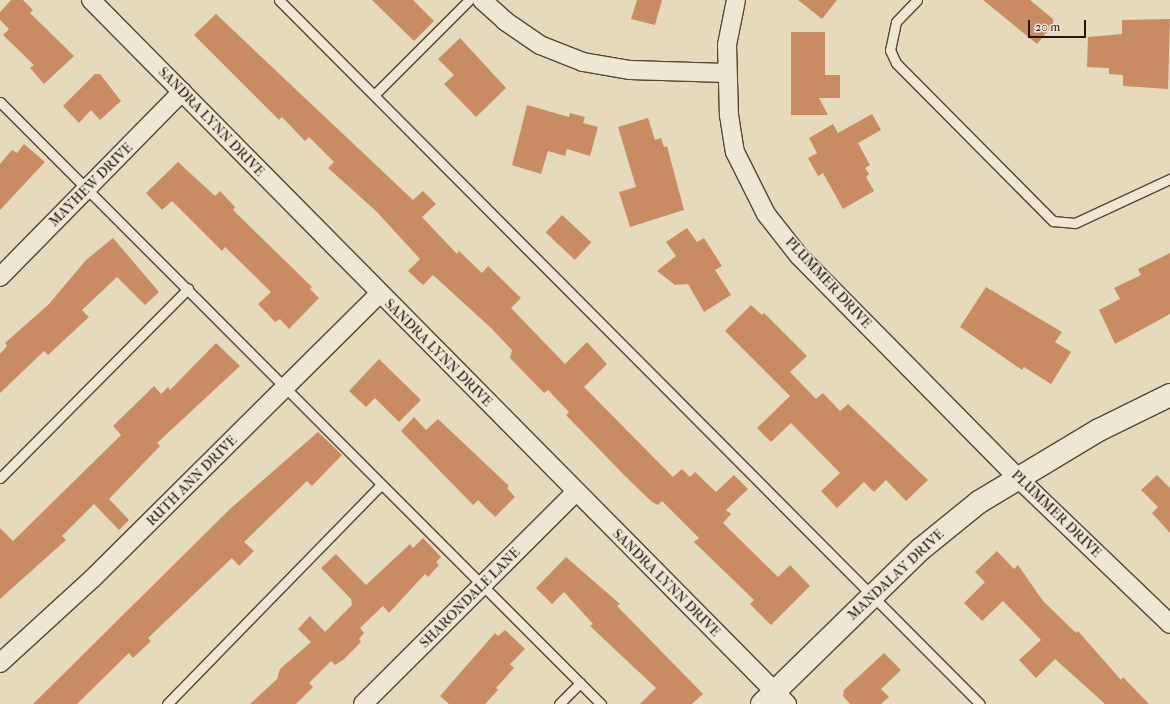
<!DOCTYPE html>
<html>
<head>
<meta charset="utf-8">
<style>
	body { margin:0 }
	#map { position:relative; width:1170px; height:704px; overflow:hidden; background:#e5dbbc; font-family:"IM FELL French Canon",serif }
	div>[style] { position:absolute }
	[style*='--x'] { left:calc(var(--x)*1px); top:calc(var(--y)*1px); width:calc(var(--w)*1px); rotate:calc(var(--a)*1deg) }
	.building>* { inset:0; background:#c98c62; transform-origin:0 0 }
	.roads { filter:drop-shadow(1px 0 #564538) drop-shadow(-1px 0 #564538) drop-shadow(0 1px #564538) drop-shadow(0 -1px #564538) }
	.lane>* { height:9px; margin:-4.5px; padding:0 4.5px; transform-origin:4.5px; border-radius:4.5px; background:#eee8d3 }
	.street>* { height:18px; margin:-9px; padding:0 9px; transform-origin:9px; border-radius:9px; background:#eee8d3 }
	.secondary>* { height:22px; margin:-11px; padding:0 11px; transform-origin:11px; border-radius:11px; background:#eee8d3 }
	span { translate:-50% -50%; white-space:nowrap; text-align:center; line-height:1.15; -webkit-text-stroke:3px #eee8d3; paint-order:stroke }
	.street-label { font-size:14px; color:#26130c }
	.scale { position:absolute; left:1028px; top:20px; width:58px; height:18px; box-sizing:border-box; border:2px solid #26130c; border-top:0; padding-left:5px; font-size:12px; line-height:14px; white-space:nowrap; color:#26130c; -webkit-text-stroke:3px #eee8d3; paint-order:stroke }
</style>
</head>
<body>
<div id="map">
	<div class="building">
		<div style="clip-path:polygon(11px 0,23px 0,33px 10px,30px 13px,74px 56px,44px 84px,30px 68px,34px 65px,3px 35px,9px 29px,0 20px,0 12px)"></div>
		<div style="clip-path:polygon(372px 0,413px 0,434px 21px,414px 41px)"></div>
		<div style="clip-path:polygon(637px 0,662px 0,655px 25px,631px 19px)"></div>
		<div style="clip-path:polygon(798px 0,837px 0,822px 19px)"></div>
		<div style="clip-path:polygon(983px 0,1030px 0,1053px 19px,1053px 25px,1037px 44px)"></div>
		<div style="clip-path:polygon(216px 14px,413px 200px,423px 191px,436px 204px,422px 217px,457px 254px,459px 251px,482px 273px,488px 266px,521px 298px,511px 308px,565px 364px,587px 342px,607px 364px,584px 387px,673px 477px,682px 469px,690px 477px,695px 472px,716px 492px,734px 475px,748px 489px,726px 510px,731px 514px,723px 523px,778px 577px,790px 565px,810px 586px,771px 625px,750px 604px,754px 600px,694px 542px,699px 538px,662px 501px,658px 505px,652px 502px,625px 476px,566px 415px,569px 412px,548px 390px,544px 393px,510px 358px,512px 350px,491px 328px,433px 275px,423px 285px,408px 271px,420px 259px,376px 211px,328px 168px,334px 162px,309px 137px,305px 141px,282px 117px,279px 120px,194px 35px)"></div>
		<div style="clip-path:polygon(1170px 19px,1168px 89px,1123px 86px,1123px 75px,1109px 74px,1109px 68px,1087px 67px,1088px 37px,1122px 34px,1122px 20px)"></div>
		<div style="clip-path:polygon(791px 32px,825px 32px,825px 75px,840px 75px,840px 98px,819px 98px,828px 115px,791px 115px)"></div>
		<div style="clip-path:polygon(460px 38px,506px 88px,476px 117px,444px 84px,454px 75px,438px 59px)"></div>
		<div style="clip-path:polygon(95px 74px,100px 74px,121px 101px,100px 120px,91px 110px,79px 123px,63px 106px)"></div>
		<div style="clip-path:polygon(527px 105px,569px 117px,570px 113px,585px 117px,583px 123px,598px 127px,590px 156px,567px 149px,565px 156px,548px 151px,541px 174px,512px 165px)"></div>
		<div style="clip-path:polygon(872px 114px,881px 130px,858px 143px,870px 165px,865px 168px,869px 174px,866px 177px,874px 191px,843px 209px,823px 173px,818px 176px,808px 158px,817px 153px,809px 138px,833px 124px,838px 133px)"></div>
		<div style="clip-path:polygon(648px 118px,655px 140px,661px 138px,664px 147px,667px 146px,684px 210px,630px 227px,619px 192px,636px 187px,618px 127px)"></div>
		<div style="clip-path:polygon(24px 144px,45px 162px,0 210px,0 164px,12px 150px,17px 153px)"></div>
		<div style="clip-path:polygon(178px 162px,215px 196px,220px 191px,235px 207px,233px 210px,312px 287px,310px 289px,319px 298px,289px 329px,280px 319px,275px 322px,258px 304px,271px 292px,225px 247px,222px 251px,172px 201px,162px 210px,146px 193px)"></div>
		<div style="left:562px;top:215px;width:40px;height:24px;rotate:43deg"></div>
		<div style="clip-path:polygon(687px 228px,697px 242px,704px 238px,722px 266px,715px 270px,731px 295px,704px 312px,688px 284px,675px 285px,657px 271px,676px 256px,666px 242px)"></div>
		<div style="clip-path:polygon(113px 238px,159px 292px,145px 305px,117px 277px,82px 310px,89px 317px,48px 355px,44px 351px,0 393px,0 354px,7px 346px,5px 343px,49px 304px,86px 260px)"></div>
		<div style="clip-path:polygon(1170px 253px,1170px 314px,1115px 344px,1099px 310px,1120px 299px,1114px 288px,1141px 275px,1138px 269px)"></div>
		<div style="clip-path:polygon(986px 287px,1062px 332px,1055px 342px,1071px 352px,1051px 384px,1024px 367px,1022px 370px,960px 327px)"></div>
		<div style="clip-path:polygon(751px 305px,762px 315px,764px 313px,807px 356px,790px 372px,816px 399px,823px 393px,840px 411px,848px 404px,928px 480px,906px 501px,886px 480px,874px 492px,864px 482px,837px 508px,821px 491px,840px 473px,791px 423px,771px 442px,757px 428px,790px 396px,725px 331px)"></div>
		<div style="clip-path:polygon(216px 343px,240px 366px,157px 443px,160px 446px,109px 499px,129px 520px,119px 530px,94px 504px,62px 536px,66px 540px,0 599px,0 528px,13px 541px,121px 435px,113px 426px,154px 386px,161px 394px,168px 387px,170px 390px)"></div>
		<div style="clip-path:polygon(379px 359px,421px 400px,399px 422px,375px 398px,366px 407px,349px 391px)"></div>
		<div style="clip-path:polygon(414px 417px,426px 430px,438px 419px,509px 486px,507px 488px,515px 497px,495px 517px,478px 500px,473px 505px,401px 431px)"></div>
		<div style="clip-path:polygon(318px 432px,342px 455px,312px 486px,307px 481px,244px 542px,254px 551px,239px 566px,232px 558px,148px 638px,151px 641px,133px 658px,129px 653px,77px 704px,33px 704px,230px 509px)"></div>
		<div style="clip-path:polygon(1157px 475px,1170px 488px,1170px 533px,1152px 513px,1158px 507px,1141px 490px)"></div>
		<div style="clip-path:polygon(423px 538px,441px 557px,436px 562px,439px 565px,428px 577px,425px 574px,389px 613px,383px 606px,360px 628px,364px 633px,359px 639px,361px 642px,343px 660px,335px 665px,331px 661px,309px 683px,313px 687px,296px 704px,250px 704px,277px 679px,280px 669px,311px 642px,298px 629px,310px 616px,325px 632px,352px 605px,351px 599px,321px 568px,336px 554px,366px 585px,410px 544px,413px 548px)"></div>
		<div style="clip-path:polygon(997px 551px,1014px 569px,1018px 565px,1043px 601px,1076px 633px,1078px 631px,1121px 680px,1123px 677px,1149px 704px,1105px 704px,1055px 659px,1036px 678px,1019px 660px,1041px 640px,1003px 601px,982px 621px,964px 603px,985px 582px,975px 572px)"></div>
		<div style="clip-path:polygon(566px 557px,620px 604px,617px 606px,703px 694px,692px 704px,640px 704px,656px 688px,590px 626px,593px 624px,564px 592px,552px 604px,536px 588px)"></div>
		<div style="clip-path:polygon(505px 630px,525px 649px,510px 664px,514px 668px,496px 688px,498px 690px,485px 704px,449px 704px,440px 696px,495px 633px,498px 636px)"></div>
		<div style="clip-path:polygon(884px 653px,901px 670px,881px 689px,889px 697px,881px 704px,850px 704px,843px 696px,844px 690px)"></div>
	</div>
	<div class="roads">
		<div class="lane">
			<div style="--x:279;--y:0;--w:993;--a:45.12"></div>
			<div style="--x:917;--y:0;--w:30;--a:134"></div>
			<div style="--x:896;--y:22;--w:29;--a:102"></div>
			<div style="--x:890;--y:50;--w:14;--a:65"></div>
			<div style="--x:896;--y:63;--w:223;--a:45.2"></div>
			<div style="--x:1053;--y:221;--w:22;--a:5"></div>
			<div style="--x:1075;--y:223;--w:105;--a:-24.9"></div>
			<div style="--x:374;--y:95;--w:134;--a:-45"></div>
			<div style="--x:0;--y:102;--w:851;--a:45.05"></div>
			<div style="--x:0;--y:478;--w:267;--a:-45.2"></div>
			<div style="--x:167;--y:704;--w:306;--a:-45.7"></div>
			<div style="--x:559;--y:704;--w:30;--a:-45"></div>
		</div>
		<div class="street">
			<div style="--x:91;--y:0;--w:990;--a:45.33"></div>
			<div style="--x:482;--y:0;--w:31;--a:42"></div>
			<div style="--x:505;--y:21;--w:42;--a:34.4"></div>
			<div style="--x:540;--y:45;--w:46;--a:21.6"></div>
			<div style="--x:583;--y:62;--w:48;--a:9.7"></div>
			<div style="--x:630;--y:70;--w:96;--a:1.8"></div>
			<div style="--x:736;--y:0;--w:46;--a:101.3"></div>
			<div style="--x:727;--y:45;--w:70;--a:88.4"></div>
			<div style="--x:729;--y:115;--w:37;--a:81"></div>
			<div style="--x:735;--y:152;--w:69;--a:63.4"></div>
			<div style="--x:766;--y:214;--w:53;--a:51.8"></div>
			<div style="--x:799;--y:256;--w:313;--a:45.4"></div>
			<div style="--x:1019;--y:479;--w:209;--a:43.8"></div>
			<div style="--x:0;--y:277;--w:260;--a:-45.5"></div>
			<div style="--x:0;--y:663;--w:125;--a:-42.4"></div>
			<div style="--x:92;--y:579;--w:404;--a:-44.8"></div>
			<div style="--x:363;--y:704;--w:301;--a:-44.9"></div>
		</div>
		<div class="secondary">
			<div style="--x:762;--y:704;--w:222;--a:-44.3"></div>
			<div style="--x:921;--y:549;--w:75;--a:-39"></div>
			<div style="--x:979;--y:502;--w:140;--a:-31"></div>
			<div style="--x:1099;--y:430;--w:79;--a:-26.2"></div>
		</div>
	</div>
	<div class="street-label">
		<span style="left:211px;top:122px;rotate:46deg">SANDRA LYNN DRIVE</span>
		<span style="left:91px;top:185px;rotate:-45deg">MAYHEW DRIVE</span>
		<span style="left:828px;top:283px;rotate:47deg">PLUMMER DRIVE</span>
		<span style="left:438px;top:353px;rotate:45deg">SANDRA LYNN DRIVE</span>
		<span style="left:192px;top:481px;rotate:-45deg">RUTH ANN DRIVE</span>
		<span style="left:1056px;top:514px;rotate:44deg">PLUMMER DRIVE</span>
		<span style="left:896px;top:575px;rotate:-43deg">MANDALAY DRIVE</span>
		<span style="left:666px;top:583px;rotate:45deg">SANDRA LYNN DRIVE</span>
		<span style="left:470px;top:598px;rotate:-45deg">SHARONDALE LANE</span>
	</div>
	<div class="scale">20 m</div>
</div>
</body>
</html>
